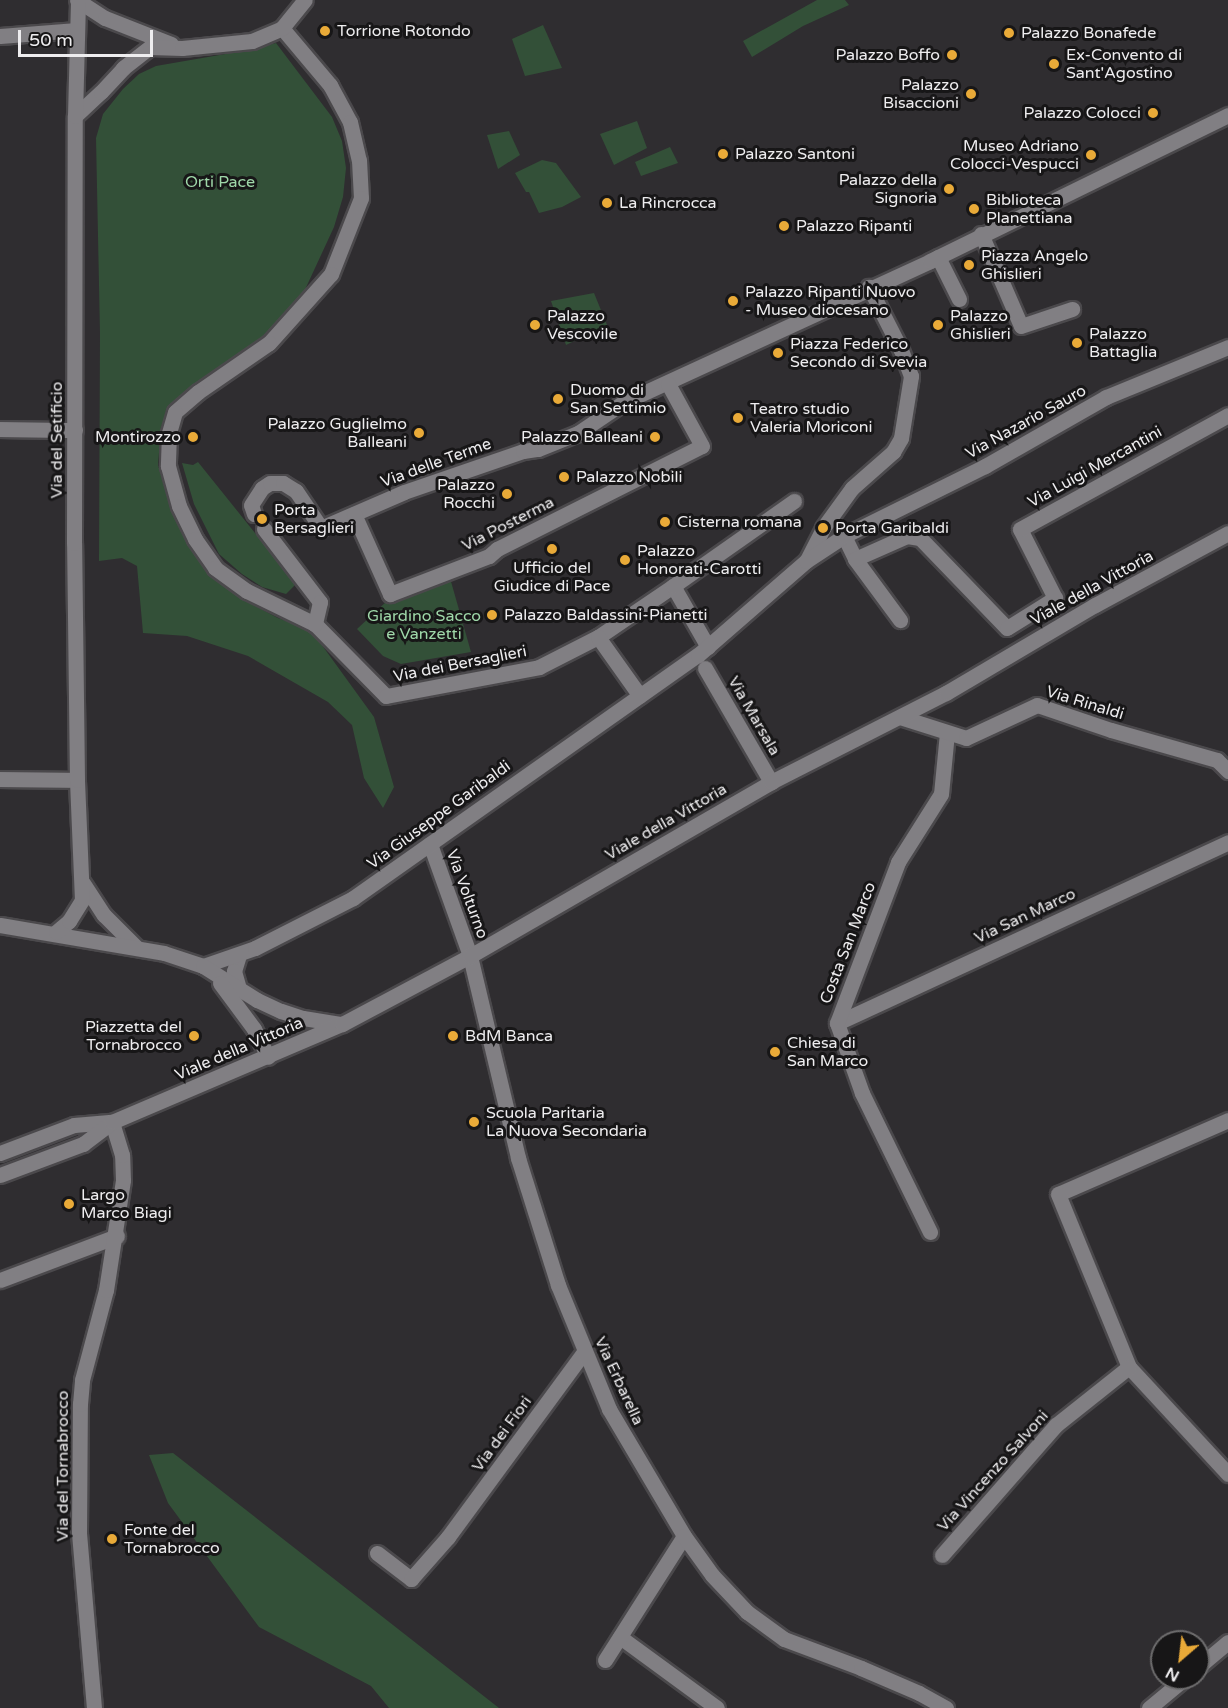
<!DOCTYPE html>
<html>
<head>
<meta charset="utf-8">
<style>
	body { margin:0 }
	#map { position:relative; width:1228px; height:1708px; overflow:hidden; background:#2f2d30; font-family:"Varela Round",sans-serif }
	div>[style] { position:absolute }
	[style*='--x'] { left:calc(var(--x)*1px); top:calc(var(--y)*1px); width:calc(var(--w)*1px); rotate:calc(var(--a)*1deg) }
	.green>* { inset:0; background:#335038 }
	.roads { filter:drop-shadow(2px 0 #4b494c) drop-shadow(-2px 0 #4b494c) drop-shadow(0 2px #4b494c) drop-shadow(0 -2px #4b494c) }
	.street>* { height:15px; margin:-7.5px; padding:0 7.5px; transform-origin:7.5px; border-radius:7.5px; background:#817f83 }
	.secondary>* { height:15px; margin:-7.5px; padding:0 7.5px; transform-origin:7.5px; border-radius:7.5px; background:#817f83 }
	.dots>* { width:16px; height:16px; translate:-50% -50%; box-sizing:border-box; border:3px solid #171617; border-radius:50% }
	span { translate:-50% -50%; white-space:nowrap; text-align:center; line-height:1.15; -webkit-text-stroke:6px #171617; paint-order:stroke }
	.poi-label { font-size:16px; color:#eeedef }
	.left { translate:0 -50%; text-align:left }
	.right { translate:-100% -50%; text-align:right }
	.park-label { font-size:16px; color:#9fd8a9 }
	.street-label { font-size:16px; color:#eeedef }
	.north { position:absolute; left:1150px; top:1630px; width:60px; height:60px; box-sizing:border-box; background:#171617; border:2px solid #6d6c6d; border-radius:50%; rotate:208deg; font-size:16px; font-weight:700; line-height:24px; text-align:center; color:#eeedef }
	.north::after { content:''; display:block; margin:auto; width:21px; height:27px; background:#e9aa38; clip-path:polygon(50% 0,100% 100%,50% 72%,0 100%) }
	.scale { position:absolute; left:18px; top:30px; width:135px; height:27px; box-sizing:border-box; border:3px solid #eeedef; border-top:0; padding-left:8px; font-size:18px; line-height:21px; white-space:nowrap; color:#eeedef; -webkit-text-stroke:4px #171617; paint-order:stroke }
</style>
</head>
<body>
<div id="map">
	<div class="green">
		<div style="clip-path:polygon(817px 0,845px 0,849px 5px,803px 26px,752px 57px,743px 41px)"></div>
		<div style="clip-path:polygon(543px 25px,562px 68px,525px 76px,512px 39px)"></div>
		<div style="clip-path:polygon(276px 43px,332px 117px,342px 141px,346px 168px,343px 197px,334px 227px,303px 294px,267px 336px,171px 407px,161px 427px,158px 465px,172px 511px,207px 572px,244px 600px,278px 618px,311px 630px,374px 717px,394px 787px,383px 808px,364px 778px,352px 725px,328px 702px,248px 656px,187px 636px,143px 633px,137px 566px,122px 558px,99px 561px,100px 333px,96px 138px,103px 114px,123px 89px,139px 74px,156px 66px,254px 49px)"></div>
		<div style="clip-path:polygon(637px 121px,647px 148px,614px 165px,600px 134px)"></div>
		<div style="clip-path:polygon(509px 131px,520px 155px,498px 169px,487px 135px)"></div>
		<div style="clip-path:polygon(670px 147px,678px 163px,641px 176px,635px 162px)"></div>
		<div style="clip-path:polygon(542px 160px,556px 163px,581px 197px,562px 207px,539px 213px,529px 192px,526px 192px,515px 173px)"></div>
		<div style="clip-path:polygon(594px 293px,607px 325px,566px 345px,551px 301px)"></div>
		<div style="clip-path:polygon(198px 462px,296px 584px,286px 594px,262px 587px,242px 574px,219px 554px,194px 504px,182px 463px,193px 465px)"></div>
		<div style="clip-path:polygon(450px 578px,471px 652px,401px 664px,383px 656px,357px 629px,387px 601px)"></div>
		<div style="clip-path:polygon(173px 1453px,324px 1571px,499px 1708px,389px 1708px,371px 1686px,259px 1627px,168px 1503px,149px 1455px)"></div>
	</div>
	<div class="roads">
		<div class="street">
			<div style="--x:282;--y:28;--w:75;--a:49.9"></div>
			<div style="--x:330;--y:85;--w:42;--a:61.6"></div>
			<div style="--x:350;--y:122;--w:39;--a:77"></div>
			<div style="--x:359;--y:160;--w:38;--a:87"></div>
			<div style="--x:361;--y:198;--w:82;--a:111.5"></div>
			<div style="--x:331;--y:274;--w:93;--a:131.9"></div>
			<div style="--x:269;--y:343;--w:86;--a:145.4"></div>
			<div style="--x:198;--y:392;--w:30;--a:139"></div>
			<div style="--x:175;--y:412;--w:22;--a:106"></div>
			<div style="--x:169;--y:433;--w:33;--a:92"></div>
			<div style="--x:168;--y:466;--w:41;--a:74.6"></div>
			<div style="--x:179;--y:506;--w:37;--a:64"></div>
			<div style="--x:195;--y:539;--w:35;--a:55"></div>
			<div style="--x:215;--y:568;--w:39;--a:36"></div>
			<div style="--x:247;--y:591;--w:76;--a:25.9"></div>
			<div style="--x:315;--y:624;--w:101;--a:45.4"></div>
			<div style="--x:386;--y:696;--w:156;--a:-10.7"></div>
			<div style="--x:539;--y:667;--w:66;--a:-27"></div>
			<div style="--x:598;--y:637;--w:91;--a:-34.2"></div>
			<div style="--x:0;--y:36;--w:77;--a:-4.5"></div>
			<div style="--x:981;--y:234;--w:100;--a:66.5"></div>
			<div style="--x:1021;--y:326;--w:54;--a:-18.4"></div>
			<div style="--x:938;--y:257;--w:47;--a:63.4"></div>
			<div style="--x:0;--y:429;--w:75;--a:0.8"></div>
			<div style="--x:254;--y:514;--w:9;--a:-108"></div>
			<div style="--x:251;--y:505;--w:20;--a:-57"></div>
			<div style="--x:262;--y:488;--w:9;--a:-32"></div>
			<div style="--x:270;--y:483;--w:13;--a:0"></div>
			<div style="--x:283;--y:483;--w:15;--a:32"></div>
			<div style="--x:296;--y:491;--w:45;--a:56"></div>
			<div style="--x:321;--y:528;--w:90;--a:-23.4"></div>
			<div style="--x:404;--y:492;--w:126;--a:-19"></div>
			<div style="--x:523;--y:451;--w:15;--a:-8"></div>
			<div style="--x:538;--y:449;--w:43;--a:-21.8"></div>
			<div style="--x:578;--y:433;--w:55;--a:-34"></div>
			<div style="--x:624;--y:402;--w:337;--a:-24.7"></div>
			<div style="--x:930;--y:261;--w:332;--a:-26.1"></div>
			<div style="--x:354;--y:514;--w:88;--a:65.8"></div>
			<div style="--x:390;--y:594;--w:106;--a:-21"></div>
			<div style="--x:489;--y:556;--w:11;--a:-41"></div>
			<div style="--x:497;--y:549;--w:229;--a:-26.7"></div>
			<div style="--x:702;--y:446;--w:71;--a:-118.7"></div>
			<div style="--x:264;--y:529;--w:92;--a:52.5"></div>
			<div style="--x:320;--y:602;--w:23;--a:103"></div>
			<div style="--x:844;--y:536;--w:25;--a:64"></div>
			<div style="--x:855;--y:559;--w:76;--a:53.6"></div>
			<div style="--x:855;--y:559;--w:57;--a:-23.9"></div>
			<div style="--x:907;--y:536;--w:13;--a:9"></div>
			<div style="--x:920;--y:538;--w:125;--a:46"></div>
			<div style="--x:1007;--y:628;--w:57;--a:-32"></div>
			<div style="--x:1055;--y:598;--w:77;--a:-116.9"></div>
			<div style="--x:1020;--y:529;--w:237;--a:-28.7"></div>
			<div style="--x:807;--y:560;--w:36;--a:-63"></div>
			<div style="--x:823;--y:528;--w:49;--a:-54.1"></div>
			<div style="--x:852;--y:488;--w:55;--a:-41.3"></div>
			<div style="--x:893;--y:452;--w:16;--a:-60"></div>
			<div style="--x:901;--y:438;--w:63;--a:-80.8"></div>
			<div style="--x:911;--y:376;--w:28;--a:-111"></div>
			<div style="--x:901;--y:350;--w:71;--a:-116.9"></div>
			<div style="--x:598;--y:637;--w:72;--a:54.6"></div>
			<div style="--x:708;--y:647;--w:70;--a:-119.8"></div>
			<div style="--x:673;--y:586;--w:148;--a:-35.1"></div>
			<div style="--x:705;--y:668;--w:132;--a:59.9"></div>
			<div style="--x:0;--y:779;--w:77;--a:0.7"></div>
			<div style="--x:430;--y:844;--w:119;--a:70.3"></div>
			<div style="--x:239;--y:955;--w:17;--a:107"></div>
			<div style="--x:234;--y:971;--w:19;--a:74"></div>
			<div style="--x:203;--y:966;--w:55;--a:-19.1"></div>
			<div style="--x:255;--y:948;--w:110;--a:-27"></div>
			<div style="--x:353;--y:898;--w:422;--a:-35.2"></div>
			<div style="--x:698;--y:655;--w:143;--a:-41"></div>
			<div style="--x:806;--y:561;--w:45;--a:-33.3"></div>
			<div style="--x:844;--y:536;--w:157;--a:-26.4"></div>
			<div style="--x:985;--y:466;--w:139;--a:-29.7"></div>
			<div style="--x:1106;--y:397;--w:132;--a:-22.3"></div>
			<div style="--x:837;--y:1023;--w:431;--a:-24.8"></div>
			<div style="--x:1228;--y:1120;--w:185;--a:156.5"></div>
			<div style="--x:1058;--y:1194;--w:187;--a:67.7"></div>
			<div style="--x:1129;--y:1367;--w:146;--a:47.2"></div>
			<div style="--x:930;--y:1232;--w:155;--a:-116.1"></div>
			<div style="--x:862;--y:1093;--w:74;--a:-109.7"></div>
			<div style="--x:837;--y:1023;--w:172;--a:-69.2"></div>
			<div style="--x:898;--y:862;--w:80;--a:-57.7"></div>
			<div style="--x:941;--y:794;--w:61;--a:-84.4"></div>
			<div style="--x:0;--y:1280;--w:125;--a:-20.6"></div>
			<div style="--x:377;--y:1553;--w:43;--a:37.4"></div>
			<div style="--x:411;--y:1579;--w:56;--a:-48.6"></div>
			<div style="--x:448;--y:1537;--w:230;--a:-53.7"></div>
			<div style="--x:942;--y:1555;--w:173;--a:-48.8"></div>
			<div style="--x:1056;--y:1425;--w:93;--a:-38.5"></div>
			<div style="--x:620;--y:1637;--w:120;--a:36.2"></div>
			<div style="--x:605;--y:1660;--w:147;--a:-57.5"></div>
			<div style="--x:1198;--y:1667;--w:39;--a:-40"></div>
			<div style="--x:94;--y:1708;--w:175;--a:-94.9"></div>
			<div style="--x:79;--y:1534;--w:130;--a:-89.6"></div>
			<div style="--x:80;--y:1404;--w:24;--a:-85"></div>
			<div style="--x:82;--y:1380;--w:93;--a:-75.1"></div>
			<div style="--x:106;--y:1290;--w:111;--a:-81.2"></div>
			<div style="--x:123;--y:1180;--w:25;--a:-92"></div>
			<div style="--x:122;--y:1155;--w:34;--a:-107"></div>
			<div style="--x:1149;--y:1708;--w:47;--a:-39.8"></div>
		</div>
		<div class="secondary">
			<div style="--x:77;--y:0;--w:33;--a:33"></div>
			<div style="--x:105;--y:18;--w:71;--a:21.5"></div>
			<div style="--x:75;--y:116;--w:35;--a:-43"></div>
			<div style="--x:101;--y:92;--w:33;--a:-47"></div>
			<div style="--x:123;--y:68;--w:34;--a:-38"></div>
			<div style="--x:150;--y:47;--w:32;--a:2"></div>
			<div style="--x:182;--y:48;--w:70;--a:-5.7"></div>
			<div style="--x:252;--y:41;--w:33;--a:-23"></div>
			<div style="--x:282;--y:28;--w:36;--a:-51"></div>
			<div style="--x:900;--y:717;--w:69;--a:17.7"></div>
			<div style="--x:966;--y:738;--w:78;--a:-24.9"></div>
			<div style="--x:1037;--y:705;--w:78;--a:18.7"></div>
			<div style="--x:1111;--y:730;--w:110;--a:15.8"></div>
			<div style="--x:1217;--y:760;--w:16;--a:45"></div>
			<div style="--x:83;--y:883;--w:38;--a:57"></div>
			<div style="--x:104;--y:915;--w:45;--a:45"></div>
			<div style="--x:0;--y:925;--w:166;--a:9.7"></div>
			<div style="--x:164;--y:953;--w:41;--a:18.4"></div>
			<div style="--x:203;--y:966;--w:64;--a:32.2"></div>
			<div style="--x:257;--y:1000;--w:26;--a:25"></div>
			<div style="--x:281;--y:1011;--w:23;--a:18"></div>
			<div style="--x:303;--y:1018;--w:39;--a:9"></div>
			<div style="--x:56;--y:932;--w:17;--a:-40"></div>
			<div style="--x:69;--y:921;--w:25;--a:-58"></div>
			<div style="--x:82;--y:900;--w:120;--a:-92.4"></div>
			<div style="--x:77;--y:780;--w:237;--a:-90.7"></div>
			<div style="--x:74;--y:543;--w:427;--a:-89.9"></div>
			<div style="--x:75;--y:116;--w:116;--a:-88.5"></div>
			<div style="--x:470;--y:956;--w:208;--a:76.6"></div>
			<div style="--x:518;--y:1158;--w:133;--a:72.5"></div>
			<div style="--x:558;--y:1285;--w:134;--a:67.6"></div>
			<div style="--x:609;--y:1409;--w:147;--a:59.4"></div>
			<div style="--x:684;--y:1536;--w:48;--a:54.3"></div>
			<div style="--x:712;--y:1575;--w:51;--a:46.6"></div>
			<div style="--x:747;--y:1612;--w:46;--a:36.1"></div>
			<div style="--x:784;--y:1639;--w:82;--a:20.6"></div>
			<div style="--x:861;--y:1668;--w:63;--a:23.3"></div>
			<div style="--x:919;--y:1693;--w:31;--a:29"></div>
			<div style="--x:220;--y:983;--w:57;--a:53.5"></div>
			<div style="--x:254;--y:1029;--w:31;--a:63"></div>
			<div style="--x:0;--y:1153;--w:79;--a:-20.7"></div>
			<div style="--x:74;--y:1125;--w:38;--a:-5"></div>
			<div style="--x:0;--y:1175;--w:89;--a:-20.5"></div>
			<div style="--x:83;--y:1144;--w:36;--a:-37"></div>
			<div style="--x:112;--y:1122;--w:250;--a:-23.1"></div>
			<div style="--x:342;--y:1024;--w:145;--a:-28"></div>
			<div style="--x:470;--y:956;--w:348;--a:-30"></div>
			<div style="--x:771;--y:782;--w:196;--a:-27"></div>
			<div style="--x:946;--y:693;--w:173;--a:-30.6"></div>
			<div style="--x:1095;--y:605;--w:151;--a:-28.4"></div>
		</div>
	</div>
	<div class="dots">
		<div style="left:325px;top:31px;background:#e9aa38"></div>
		<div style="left:1009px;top:33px;background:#e9aa38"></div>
		<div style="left:952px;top:55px;background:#e9aa38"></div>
		<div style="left:1054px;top:64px;background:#e9aa38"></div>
		<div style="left:971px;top:94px;background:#e9aa38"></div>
		<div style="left:1153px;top:113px;background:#e9aa38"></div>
		<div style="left:723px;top:154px;background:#e9aa38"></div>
		<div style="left:1091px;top:155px;background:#e9aa38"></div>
		<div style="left:949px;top:189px;background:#e9aa38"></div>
		<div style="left:607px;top:203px;background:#e9aa38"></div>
		<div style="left:974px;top:209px;background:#e9aa38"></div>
		<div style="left:784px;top:226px;background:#e9aa38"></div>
		<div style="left:969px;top:265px;background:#e9aa38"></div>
		<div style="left:733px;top:301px;background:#e9aa38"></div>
		<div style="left:535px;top:325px;background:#e9aa38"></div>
		<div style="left:938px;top:325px;background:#e9aa38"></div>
		<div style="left:1077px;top:343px;background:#e9aa38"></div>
		<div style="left:778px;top:353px;background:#e9aa38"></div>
		<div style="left:558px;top:399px;background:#e9aa38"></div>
		<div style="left:738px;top:418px;background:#e9aa38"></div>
		<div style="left:419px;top:433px;background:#e9aa38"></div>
		<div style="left:193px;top:437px;background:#e9aa38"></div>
		<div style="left:655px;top:437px;background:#e9aa38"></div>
		<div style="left:564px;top:477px;background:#e9aa38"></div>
		<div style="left:507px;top:494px;background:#e9aa38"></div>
		<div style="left:262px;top:519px;background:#e9aa38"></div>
		<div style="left:665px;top:522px;background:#e9aa38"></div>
		<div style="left:823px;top:528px;background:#e9aa38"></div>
		<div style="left:552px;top:549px;background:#e9aa38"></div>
		<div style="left:625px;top:560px;background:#e9aa38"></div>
		<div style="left:492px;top:615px;background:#e9aa38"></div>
		<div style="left:194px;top:1036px;background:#e9aa38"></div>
		<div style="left:453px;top:1036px;background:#e9aa38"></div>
		<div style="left:775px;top:1052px;background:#e9aa38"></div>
		<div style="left:474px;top:1122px;background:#e9aa38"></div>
		<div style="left:69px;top:1204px;background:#e9aa38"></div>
		<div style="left:112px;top:1539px;background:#e9aa38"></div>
	</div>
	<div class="poi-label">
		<span class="left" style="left:337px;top:31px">Torrione Rotondo</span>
		<span class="left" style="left:1021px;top:33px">Palazzo Bonafede</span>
		<span class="right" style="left:940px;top:55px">Palazzo Boffo</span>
		<span class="left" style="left:1066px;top:64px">Ex-Convento di<br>Sant'Agostino</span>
		<span class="right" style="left:959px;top:94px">Palazzo<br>Bisaccioni</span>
		<span class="right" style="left:1141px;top:113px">Palazzo Colocci</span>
		<span class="right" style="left:1079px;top:155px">Museo Adriano<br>Colocci-Vespucci</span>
		<span class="left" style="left:735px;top:154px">Palazzo Santoni</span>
		<span class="right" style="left:937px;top:189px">Palazzo della<br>Signoria</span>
		<span class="left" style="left:986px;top:209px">Biblioteca<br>Planettiana</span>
		<span class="left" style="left:619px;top:203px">La Rincrocca</span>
		<span class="left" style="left:796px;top:226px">Palazzo Ripanti</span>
		<span class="left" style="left:981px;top:265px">Piazza Angelo<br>Ghislieri</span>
		<span class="left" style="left:745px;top:301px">Palazzo Ripanti Nuovo<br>- Museo diocesano</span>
		<span class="left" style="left:547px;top:325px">Palazzo<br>Vescovile</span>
		<span class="left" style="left:950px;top:325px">Palazzo<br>Ghislieri</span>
		<span class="left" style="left:1089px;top:343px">Palazzo<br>Battaglia</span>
		<span class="left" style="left:790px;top:353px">Piazza Federico<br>Secondo di Svevia</span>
		<span class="left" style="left:570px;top:399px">Duomo di<br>San Settimio</span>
		<span class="left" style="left:750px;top:418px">Teatro studio<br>Valeria Moriconi</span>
		<span class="right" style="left:407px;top:433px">Palazzo Guglielmo<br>Balleani</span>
		<span class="right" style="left:181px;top:437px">Montirozzo</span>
		<span class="right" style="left:643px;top:437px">Palazzo Balleani</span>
		<span class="left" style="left:576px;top:477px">Palazzo Nobili</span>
		<span class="right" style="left:495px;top:494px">Palazzo<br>Rocchi</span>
		<span class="left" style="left:274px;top:519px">Porta<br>Bersaglieri</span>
		<span class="left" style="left:677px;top:522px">Cisterna romana</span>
		<span class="left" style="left:835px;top:528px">Porta Garibaldi</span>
		<span class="left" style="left:637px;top:560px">Palazzo<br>Honorati-Carotti</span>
		<span style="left:552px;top:577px">Ufficio del<br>Giudice di Pace</span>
		<span class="left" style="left:504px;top:615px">Palazzo Baldassini-Pianetti</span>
		<span class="right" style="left:182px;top:1036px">Piazzetta del<br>Tornabrocco</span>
		<span class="left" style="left:465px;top:1036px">BdM Banca</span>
		<span class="left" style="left:787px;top:1052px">Chiesa di<br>San Marco</span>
		<span class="left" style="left:486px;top:1122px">Scuola Paritaria<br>La Nuova Secondaria</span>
		<span class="left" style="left:81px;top:1204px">Largo<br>Marco Biagi</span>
		<span class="left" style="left:124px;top:1539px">Fonte del<br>Tornabrocco</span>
	</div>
	<div class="park-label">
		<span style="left:220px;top:182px">Orti Pace</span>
		<span style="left:424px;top:625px">Giardino Sacco<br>e Vanzetti</span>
	</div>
	<div class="street-label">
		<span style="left:1026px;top:422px;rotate:-29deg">Via Nazario Sauro</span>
		<span style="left:57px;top:440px;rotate:-90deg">Via del Setificio</span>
		<span style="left:436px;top:463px;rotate:-20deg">Via delle Terme</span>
		<span style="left:1095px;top:467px;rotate:-29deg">Via Luigi Mercantini</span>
		<span style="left:508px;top:524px;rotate:-27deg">Via Posterma</span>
		<span style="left:1092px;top:588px;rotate:-29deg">Viale della Vittoria</span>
		<span style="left:460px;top:664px;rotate:-11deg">Via dei Bersaglieri</span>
		<span style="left:1085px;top:703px;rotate:17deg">Via Rinaldi</span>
		<span style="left:754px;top:716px;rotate:60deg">Via Marsala</span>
		<span style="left:439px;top:815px;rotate:-36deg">Via Giuseppe Garibaldi</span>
		<span style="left:666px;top:822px;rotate:-30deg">Viale della Vittoria</span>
		<span style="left:467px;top:894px;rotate:70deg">Via Volturno</span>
		<span style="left:1025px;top:916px;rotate:-25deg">Via San Marco</span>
		<span style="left:848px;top:943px;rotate:-69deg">Costa San Marco</span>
		<span style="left:239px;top:1049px;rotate:-23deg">Viale della Vittoria</span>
		<span style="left:619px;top:1381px;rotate:65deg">Via Erbarella</span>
		<span style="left:502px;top:1434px;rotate:-54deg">Via dei Fiori</span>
		<span style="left:63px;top:1466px;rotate:-90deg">Via del Tornabrocco</span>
		<span style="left:993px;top:1471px;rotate:-48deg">Via Vincenzo Salvoni</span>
	</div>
	<div class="north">N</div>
	<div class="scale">50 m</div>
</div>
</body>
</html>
